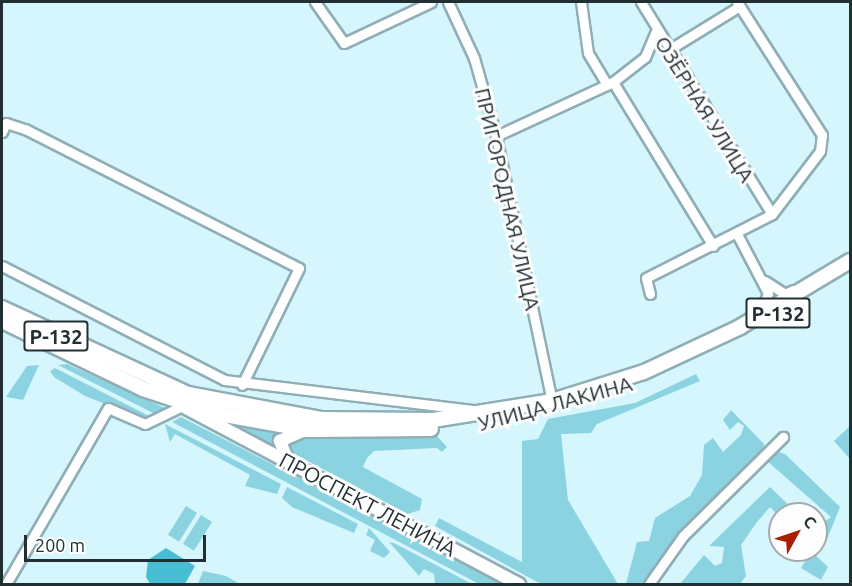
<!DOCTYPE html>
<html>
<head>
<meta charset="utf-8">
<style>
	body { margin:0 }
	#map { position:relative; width:852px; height:586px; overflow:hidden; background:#d6f6fe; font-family:Ubuntu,sans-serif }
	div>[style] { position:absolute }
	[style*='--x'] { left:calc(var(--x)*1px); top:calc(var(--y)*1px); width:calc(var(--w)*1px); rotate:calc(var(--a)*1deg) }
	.green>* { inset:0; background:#8cd3e2; transform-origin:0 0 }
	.water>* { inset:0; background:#48bed5 }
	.roads { filter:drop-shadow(2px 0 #8faeb5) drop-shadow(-2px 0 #8faeb5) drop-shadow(0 2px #8faeb5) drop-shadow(0 -2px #8faeb5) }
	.minor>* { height:9px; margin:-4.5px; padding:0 4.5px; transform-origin:4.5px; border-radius:4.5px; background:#fff }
	.major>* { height:12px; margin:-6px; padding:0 6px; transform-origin:6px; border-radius:6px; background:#fff }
	.highway>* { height:14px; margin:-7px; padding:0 7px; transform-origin:7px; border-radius:7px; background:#fff }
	span { translate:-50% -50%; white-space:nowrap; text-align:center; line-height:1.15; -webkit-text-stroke:6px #fdfdfd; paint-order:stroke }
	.shield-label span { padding:2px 4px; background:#fdfdfd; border:2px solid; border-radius:4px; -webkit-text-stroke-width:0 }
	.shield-label { font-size:20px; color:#222f32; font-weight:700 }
	.street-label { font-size:21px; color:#222f32 }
	.frame { position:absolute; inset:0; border:3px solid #222f32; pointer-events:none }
	.north { position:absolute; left:768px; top:502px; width:60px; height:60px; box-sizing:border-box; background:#fdfdfd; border:2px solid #a5abac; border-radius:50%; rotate:50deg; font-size:16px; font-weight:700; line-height:24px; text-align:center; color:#222f32 }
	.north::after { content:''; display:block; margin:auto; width:21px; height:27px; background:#ac1e00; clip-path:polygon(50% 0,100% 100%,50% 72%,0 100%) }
	.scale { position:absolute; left:24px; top:535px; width:182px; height:27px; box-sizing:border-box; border:3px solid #222f32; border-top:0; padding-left:8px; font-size:18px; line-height:21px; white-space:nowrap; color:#222f32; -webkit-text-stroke:4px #fdfdfd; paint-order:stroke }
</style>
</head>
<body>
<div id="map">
	<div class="green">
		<div style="clip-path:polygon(67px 364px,165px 408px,163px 412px,155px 414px,58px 365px)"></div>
		<div style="clip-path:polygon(39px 365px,23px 400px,6px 397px,27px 366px)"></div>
		<div style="clip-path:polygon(55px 368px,151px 417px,141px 418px,85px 396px,54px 377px,50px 371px)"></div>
		<div style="clip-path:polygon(696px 374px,700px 381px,597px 424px,591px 433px,561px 434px,568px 500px,618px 584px,541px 584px,435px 526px,439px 518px,522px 562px,522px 441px,538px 439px,548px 419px,635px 403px)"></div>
		<div style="clip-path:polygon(731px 410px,764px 444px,764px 452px,685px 525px,646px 584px,626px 584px,637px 542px,649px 541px,655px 518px,690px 496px,702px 475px,704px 445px,713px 438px,723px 452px,741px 435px,744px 426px,738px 422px,730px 430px,723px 420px)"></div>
		<div style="clip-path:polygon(181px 417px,303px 480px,502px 584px,479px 584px,172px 422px)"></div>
		<div style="clip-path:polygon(231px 423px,278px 431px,274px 446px)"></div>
		<div style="clip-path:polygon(165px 424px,281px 484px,277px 494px,245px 486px,250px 475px,175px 434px,170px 442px)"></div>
		<div style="clip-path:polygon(850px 426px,850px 459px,834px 441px)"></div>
		<div style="clip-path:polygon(299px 436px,437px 436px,447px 447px,442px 452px,437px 448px,374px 451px,367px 458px,363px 467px,422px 499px,420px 510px,408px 514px,285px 449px,285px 440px)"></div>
		<div style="clip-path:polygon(776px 451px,785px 454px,840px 507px,826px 542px,816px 541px,816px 528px,831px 517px,767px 461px)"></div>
		<div style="clip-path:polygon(287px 487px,358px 524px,354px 533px,292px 507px,282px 498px)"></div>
		<div style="clip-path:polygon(770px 487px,798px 514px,780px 517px,770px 507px,757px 522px,741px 545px,746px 576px,740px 584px,680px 584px,704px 555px,715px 566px,722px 563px,724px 547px,709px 546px)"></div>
		<div style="left:186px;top:506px;width:13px;height:34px;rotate:32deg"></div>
		<div style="left:201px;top:515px;width:13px;height:34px;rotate:32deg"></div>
		<div style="clip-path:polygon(369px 528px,390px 552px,384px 558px,370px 551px,375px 540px,366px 535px)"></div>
		<div style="clip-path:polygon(389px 542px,394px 543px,472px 584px,435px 584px,434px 574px,424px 569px,419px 576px)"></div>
		<div style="clip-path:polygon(811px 551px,828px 567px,821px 580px,801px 568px)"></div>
		<div style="clip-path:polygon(203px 571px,226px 576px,240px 584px,198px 584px)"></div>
	</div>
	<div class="water">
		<div style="clip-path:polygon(166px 548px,195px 566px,185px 584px,150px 584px,146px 577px,148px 560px)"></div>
	</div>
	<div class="roads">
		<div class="minor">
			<div style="--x:315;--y:2;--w:50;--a:54.7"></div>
			<div style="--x:344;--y:43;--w:96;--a:-25.2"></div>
			<div style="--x:448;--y:2;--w:62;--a:65.1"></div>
			<div style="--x:474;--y:58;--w:81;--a:74.2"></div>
			<div style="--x:496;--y:136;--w:271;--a:78.1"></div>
			<div style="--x:581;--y:2;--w:51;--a:82.2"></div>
			<div style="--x:588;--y:53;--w:37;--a:59"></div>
			<div style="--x:641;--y:2;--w:249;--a:58.3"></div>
			<div style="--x:670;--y:49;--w:82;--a:-31.6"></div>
			<div style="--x:613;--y:82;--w:192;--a:58.6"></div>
			<div style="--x:2;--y:132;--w:10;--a:-66"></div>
			<div style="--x:6;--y:123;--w:20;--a:18"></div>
			<div style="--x:25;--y:129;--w:307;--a:26.9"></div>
			<div style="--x:299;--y:268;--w:130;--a:116"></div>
			<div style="--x:496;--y:136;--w:129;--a:-24.8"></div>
			<div style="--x:613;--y:82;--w:41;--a:-38"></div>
			<div style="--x:645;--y:57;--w:28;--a:-67"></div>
			<div style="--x:737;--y:234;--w:67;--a:62.3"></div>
			<div style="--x:768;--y:293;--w:19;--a:111"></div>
			<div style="--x:2;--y:266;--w:250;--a:27.1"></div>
			<div style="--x:225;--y:380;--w:249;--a:6.9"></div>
			<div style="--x:765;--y:281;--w:24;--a:33"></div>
			<div style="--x:785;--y:294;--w:9;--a:-27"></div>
			<div style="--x:650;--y:294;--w:16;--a:-104"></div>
			<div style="--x:646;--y:278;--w:141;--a:-26.9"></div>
			<div style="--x:772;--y:214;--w:79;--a:-52.7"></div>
			<div style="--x:820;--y:151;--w:16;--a:-83"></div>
			<div style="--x:822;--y:135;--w:158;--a:-122.6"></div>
			<div style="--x:6;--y:584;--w:203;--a:-59.9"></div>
			<div style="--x:108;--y:408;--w:40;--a:23.4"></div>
			<div style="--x:145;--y:424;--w:41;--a:-25.9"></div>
			<div style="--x:649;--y:584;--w:59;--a:-54.7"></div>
			<div style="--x:683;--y:536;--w:141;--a:-44.7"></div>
		</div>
		<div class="major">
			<div style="--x:186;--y:408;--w:377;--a:27.9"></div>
			<div style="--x:288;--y:461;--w:22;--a:-112"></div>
			<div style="--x:280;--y:441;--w:24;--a:-24"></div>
		</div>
		<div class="highway">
			<div style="--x:2;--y:308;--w:205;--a:24.8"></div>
			<div style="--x:188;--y:394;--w:135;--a:10.6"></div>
			<div style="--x:321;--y:419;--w:112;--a:0.5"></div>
			<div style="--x:433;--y:420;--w:121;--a:-9.1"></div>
			<div style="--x:552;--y:401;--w:96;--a:-17.5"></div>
			<div style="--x:644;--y:372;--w:106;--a:-25.1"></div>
			<div style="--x:740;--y:327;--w:128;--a:-31"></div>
			<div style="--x:2;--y:321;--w:157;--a:25.7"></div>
			<div style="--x:143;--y:389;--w:80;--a:18.2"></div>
			<div style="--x:219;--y:414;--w:89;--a:10.3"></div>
			<div style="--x:307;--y:430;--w:124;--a:-0.5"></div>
		</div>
	</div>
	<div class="shield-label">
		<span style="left:778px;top:313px">Р-132</span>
		<span style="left:56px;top:336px">Р-132</span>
	</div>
	<div class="street-label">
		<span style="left:705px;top:109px;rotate:58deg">ОЗЁРНАЯ УЛИЦА</span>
		<span style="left:508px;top:199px;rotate:77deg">ПРИГОРОДНАЯ УЛИЦА</span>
		<span style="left:555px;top:403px;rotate:-15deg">УЛИЦА ЛАКИНА</span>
		<span style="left:368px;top:504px;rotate:28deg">ПРОСПЕКТ ЛЕНИНА</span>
	</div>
	<div class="frame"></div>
	<div class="north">С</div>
	<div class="scale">200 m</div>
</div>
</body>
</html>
